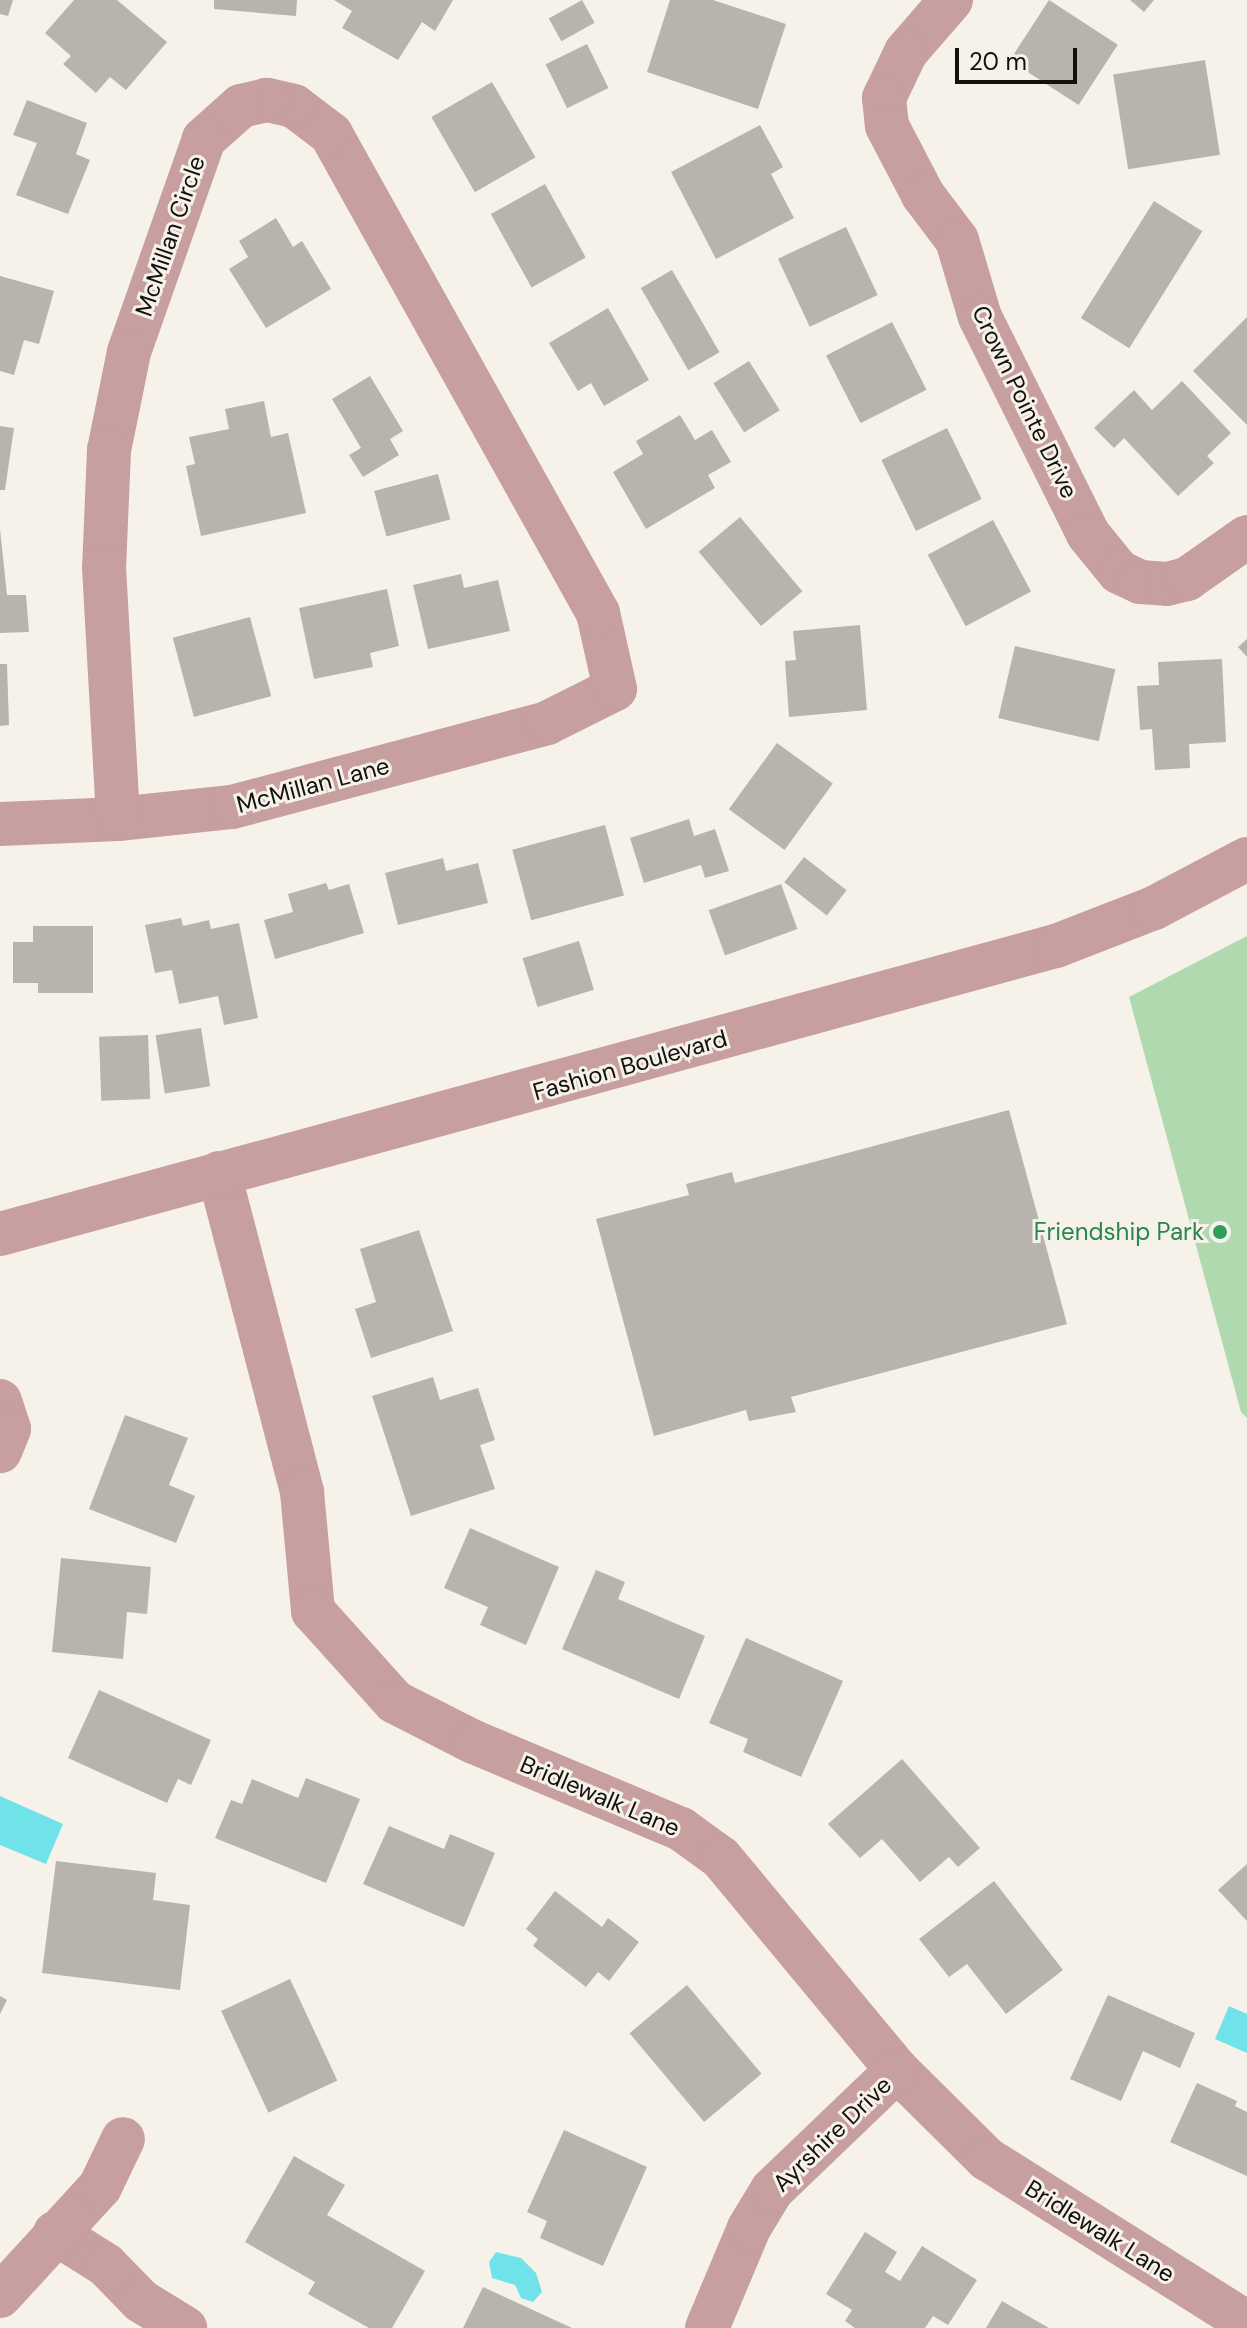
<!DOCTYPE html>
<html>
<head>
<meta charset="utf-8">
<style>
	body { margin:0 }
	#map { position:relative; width:1247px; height:2328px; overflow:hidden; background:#f6f2ea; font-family:"DM Sans",sans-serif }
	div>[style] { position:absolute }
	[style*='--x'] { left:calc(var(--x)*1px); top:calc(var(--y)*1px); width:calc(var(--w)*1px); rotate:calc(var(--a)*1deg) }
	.green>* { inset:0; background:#b1d9af }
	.water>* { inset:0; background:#70e3ea }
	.building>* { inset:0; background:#b8b4ad; transform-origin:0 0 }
	.minor>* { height:44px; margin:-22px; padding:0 22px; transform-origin:22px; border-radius:22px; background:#c79f9e }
	.dots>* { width:22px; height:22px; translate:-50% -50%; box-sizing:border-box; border:4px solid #f6f2ea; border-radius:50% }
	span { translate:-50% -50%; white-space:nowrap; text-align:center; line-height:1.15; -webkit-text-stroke:6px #f6f2ea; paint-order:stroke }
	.street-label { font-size:24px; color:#12110e }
	.leisure-label { font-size:24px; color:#27864d }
	.right { translate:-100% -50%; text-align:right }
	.scale { position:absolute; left:955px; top:48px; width:122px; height:36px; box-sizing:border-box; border:4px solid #12110e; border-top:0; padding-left:10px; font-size:24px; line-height:28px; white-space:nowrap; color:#12110e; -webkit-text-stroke:6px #f6f2ea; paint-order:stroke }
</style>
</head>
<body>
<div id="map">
	<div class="green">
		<div style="clip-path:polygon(1247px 936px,1247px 1418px,1241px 1412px,1129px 997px)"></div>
	</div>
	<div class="water">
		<div style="clip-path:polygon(0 1796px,63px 1824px,46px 1864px,0 1845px)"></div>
		<div style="clip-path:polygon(1229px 2006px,1247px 2014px,1247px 2053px,1215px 2039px)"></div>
		<div style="clip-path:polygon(496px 2252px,521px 2258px,536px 2273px,542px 2292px,533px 2302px,521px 2298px,515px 2285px,492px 2278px,489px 2262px)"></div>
	</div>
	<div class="building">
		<div style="clip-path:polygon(0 0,13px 0,8px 16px,0 14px)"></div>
		<div style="clip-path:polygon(74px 0,117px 0,167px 42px,126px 90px,110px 77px,96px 93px,63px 64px,71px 56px,45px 33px)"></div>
		<div style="clip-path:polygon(214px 0,297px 0,296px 16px,214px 9px)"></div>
		<div style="clip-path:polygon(334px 0,453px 0,435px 31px,422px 22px,398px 60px,342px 28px,352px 11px)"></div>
		<div style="left:582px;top:0;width:26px;height:38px;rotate:61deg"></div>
		<div style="clip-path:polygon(670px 0,713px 0,786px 24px,758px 109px,647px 72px)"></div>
		<div style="left:1049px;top:0;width:82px;height:72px;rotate:33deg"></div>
		<div style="clip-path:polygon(1130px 0,1154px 0,1144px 12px)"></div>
		<div style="left:587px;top:44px;width:49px;height:46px;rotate:64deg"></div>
		<div style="left:1205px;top:60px;width:96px;height:93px;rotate:81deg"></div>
		<div style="left:492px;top:82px;width:87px;height:70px;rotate:60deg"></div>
		<div style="clip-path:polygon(27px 100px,87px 123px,76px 154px,90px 160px,68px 214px,16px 195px,37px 143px,13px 135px)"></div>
		<div style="clip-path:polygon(760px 125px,783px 167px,771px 174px,794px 218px,716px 259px,671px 172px)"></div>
		<div style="left:545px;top:184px;width:84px;height:62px;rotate:61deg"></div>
		<div style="left:1154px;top:201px;width:57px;height:138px;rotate:32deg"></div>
		<div style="clip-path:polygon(276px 218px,293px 247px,302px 241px,331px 289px,266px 328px,229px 269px,248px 257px,239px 241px)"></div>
		<div style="left:846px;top:227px;width:75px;height:75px;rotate:65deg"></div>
		<div style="left:672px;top:270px;width:95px;height:36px;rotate:60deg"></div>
		<div style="clip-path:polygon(0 276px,54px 291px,39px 344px,24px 340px,14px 375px,0 371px)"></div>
		<div style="clip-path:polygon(608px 308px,649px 380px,604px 406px,591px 383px,578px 391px,549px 343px)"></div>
		<div style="clip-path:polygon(1247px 317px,1247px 425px,1193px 371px)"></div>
		<div style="left:892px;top:322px;width:76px;height:74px;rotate:63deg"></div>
		<div style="left:749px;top:361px;width:58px;height:42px;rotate:58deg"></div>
		<div style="clip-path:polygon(370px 376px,403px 431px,390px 439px,399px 455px,363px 477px,349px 455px,361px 448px,332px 399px)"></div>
		<div style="clip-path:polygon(1182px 381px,1231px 433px,1207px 456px,1214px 463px,1178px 496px,1124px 438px,1114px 448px,1094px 428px,1134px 390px,1152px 410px)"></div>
		<div style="clip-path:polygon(264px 401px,271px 437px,288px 433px,306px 513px,201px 536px,186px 466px,195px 464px,189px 437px,229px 429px,225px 409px)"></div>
		<div style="clip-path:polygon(680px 415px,695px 440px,712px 430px,731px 462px,708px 475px,715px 488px,646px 529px,613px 472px,643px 454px,636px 441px)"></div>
		<div style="clip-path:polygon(0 426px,14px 428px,5px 490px,0 490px)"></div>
		<div style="left:947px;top:428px;width:79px;height:73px;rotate:64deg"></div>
		<div style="left:438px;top:474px;width:47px;height:66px;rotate:75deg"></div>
		<div style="left:740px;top:517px;width:97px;height:54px;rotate:50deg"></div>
		<div style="left:993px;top:520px;width:81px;height:74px;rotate:62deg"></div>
		<div style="clip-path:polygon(0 529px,7px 595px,26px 595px,29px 632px,0 633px)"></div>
		<div style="clip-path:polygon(461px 574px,464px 588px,498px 580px,510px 631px,428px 649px,413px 585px)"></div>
		<div style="clip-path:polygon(387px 589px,399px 646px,370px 653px,373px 667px,314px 679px,299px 608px)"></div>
		<div style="left:250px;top:617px;width:82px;height:80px;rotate:75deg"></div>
		<div style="clip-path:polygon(860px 625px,867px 710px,789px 717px,785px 661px,796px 660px,793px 631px)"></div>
		<div style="clip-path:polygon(1247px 639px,1247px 657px,1238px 647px)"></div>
		<div style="left:1015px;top:646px;width:103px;height:74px;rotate:13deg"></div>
		<div style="clip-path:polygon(1222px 659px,1226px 742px,1189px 744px,1190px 768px,1155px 770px,1152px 729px,1140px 730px,1137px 686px,1159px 685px,1158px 662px)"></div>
		<div style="clip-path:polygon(0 664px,7px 664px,9px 725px,0 726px)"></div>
		<div style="left:777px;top:743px;width:69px;height:82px;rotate:36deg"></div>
		<div style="clip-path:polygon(689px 819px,694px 836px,715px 829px,729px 871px,705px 878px,701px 865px,644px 883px,630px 838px)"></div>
		<div style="left:605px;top:825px;width:73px;height:96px;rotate:75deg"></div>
		<div style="left:804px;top:857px;width:54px;height:32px;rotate:38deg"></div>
		<div style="clip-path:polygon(443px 858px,446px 871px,478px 863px,488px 903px,398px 925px,385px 873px)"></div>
		<div style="clip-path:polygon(326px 883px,329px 890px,349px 884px,364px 933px,275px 959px,264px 920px,293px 912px,288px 894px)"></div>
		<div style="left:781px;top:884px;width:48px;height:77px;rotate:70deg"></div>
		<div style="clip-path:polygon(181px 918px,183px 926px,209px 920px,211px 929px,239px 923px,258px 1018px,224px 1025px,218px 996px,179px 1004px,172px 970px,155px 973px,145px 925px)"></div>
		<div style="clip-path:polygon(33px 926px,93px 926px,93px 993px,38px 993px,38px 983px,13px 983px,13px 942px,33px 942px)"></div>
		<div style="left:579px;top:941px;width:51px;height:59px;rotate:73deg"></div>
		<div style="left:201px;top:1028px;width:59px;height:46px;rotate:81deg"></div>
		<div style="left:148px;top:1035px;width:64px;height:49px;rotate:88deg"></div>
		<div style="clip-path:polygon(1009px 1110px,1067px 1324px,791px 1397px,796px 1412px,749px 1421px,746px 1410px,654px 1436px,596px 1219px,689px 1195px,686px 1184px,732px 1172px,735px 1183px)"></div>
		<div style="clip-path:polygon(419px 1230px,453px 1331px,371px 1358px,355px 1309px,376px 1302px,360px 1249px)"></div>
		<div style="clip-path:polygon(433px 1377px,440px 1400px,478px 1388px,495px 1440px,480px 1445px,495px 1489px,411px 1516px,372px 1396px)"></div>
		<div style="clip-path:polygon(125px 1415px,188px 1438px,169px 1485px,195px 1496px,176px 1543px,89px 1509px)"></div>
		<div style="clip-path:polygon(470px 1528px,559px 1567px,526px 1645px,480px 1625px,488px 1607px,444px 1588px)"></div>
		<div style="clip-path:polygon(61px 1558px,151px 1567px,147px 1614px,127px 1612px,123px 1659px,52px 1652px)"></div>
		<div style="clip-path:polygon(596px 1570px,625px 1582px,618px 1599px,705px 1636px,679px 1699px,562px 1649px)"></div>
		<div style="clip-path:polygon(746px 1638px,843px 1681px,801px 1777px,743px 1752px,748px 1739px,709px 1723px)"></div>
		<div style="clip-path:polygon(99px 1690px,211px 1740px,191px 1785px,178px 1779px,167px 1803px,68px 1758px)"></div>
		<div style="clip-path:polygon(902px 1759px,980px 1848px,958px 1867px,949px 1857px,920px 1882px,882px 1839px,860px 1858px,828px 1824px)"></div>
		<div style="clip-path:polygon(306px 1778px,360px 1799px,326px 1883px,215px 1838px,231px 1800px,242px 1804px,252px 1779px,298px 1798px)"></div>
		<div style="clip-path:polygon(389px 1826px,444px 1849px,450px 1834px,495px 1853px,464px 1927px,363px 1884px)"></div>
		<div style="clip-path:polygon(56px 1861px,156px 1873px,153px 1900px,190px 1905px,180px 1990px,42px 1973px)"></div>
		<div style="clip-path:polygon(1247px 1864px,1247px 1921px,1218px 1890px)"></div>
		<div style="clip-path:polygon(994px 1881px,1063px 1970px,1006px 2014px,967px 1964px,949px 1977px,919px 1939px)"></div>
		<div style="clip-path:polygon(555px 1891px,602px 1927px,608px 1918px,639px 1942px,609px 1981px,598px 1972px,586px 1987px,533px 1946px,538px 1939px,526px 1929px)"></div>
		<div style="left:290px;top:1979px;width:112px;height:76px;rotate:65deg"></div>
		<div style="left:687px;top:1985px;width:116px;height:75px;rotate:50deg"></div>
		<div style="clip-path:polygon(1108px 1995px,1195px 2033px,1180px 2068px,1143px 2051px,1121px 2101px,1070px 2079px)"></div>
		<div style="clip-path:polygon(0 1996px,7px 2000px,0 2014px)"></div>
		<div style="clip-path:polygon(1197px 2083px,1237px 2101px,1235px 2106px,1247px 2112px,1247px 2176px,1170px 2142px)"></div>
		<div style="clip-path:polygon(564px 2130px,647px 2167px,603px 2266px,540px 2238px,547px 2221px,527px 2212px)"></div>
		<div style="clip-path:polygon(294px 2156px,345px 2185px,327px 2215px,425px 2271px,392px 2328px,369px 2328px,308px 2294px,315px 2282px,245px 2242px)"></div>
		<div style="clip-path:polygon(865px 2232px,897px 2252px,885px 2272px,900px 2281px,922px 2246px,977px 2280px,948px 2325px,933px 2316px,925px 2328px,855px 2328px,845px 2321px,852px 2310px,826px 2294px)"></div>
		<div style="clip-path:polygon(483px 2287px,572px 2328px,463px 2328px)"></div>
		<div style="clip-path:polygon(1002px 2301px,1049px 2328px,986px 2328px)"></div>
	</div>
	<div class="minor">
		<div style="--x:951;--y:0;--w:69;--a:130.9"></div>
		<div style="--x:906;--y:52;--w:51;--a:115.6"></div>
		<div style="--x:884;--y:98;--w:28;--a:84"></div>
		<div style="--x:887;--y:126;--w:78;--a:62.4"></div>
		<div style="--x:923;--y:195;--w:56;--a:52.9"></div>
		<div style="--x:957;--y:240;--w:80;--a:73.4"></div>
		<div style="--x:980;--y:317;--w:242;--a:63.5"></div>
		<div style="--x:1088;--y:534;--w:49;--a:50.8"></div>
		<div style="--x:1119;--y:572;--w:23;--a:25"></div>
		<div style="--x:1140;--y:582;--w:27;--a:4"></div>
		<div style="--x:1167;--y:584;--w:21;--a:-14"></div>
		<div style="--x:1187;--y:579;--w:73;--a:-35"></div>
		<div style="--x:0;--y:824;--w:118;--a:-2.4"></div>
		<div style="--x:118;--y:819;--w:115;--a:-6"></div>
		<div style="--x:232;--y:807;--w:326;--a:-14.9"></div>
		<div style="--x:547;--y:723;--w:76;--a:-26.6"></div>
		<div style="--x:615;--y:689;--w:78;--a:-102.6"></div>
		<div style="--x:598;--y:613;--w:548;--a:-119.14"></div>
		<div style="--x:331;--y:134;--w:46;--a:-142.9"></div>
		<div style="--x:294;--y:106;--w:28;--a:-167"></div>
		<div style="--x:267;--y:100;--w:27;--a:167"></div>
		<div style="--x:241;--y:106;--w:50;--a:138.3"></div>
		<div style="--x:204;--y:139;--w:226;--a:109.4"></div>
		<div style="--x:129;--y:352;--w:100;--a:101.5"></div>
		<div style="--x:109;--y:450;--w:117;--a:92.4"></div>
		<div style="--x:104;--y:567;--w:252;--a:86.8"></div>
		<div style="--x:219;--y:1173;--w:330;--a:75.4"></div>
		<div style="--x:302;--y:1492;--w:120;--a:84.7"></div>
		<div style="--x:313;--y:1611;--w:122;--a:48"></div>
		<div style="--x:395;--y:1702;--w:89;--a:26.9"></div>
		<div style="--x:474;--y:1742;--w:225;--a:22.8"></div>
		<div style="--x:681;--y:1829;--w:49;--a:35.9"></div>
		<div style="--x:721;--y:1858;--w:276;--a:50.3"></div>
		<div style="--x:897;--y:2070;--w:127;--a:44.7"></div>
		<div style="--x:987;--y:2159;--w:307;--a:32.2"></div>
		<div style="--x:0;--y:1234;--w:1095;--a:-15.26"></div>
		<div style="--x:1056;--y:946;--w:105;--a:-21.2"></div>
		<div style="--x:1154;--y:908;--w:105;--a:-27.8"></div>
		<div style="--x:0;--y:1401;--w:29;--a:72"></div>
		<div style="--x:9;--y:1429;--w:24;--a:112"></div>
		<div style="--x:55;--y:2233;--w:60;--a:32.1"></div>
		<div style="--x:106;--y:2265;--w:50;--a:45.8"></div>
		<div style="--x:141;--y:2301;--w:52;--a:31.5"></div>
		<div style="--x:0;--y:2296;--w:148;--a:-47.5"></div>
		<div style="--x:100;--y:2187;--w:53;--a:-64.4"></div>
		<div style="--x:707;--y:2328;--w:108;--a:-67.2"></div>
		<div style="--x:749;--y:2228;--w:44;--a:-58.8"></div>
		<div style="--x:772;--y:2190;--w:173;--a:-43.8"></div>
	</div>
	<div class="dots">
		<div style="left:1220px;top:1232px;background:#2e9e5b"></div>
	</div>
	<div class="street-label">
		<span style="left:170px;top:236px;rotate:-71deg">McMillan Circle</span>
		<span style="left:1025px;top:402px;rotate:64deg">Crown Pointe Drive</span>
		<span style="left:313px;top:785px;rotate:-15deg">McMillan Lane</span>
		<span style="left:630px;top:1065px;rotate:-16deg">Fashion Boulevard</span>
		<span style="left:600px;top:1796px;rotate:23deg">Bridlewalk Lane</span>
		<span style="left:832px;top:2134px;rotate:-44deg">Ayrshire Drive</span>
		<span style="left:1100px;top:2231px;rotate:32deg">Bridlewalk Lane</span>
	</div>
	<div class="leisure-label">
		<span class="right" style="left:1204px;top:1232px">Friendship Park</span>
	</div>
	<div class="scale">20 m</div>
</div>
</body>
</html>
